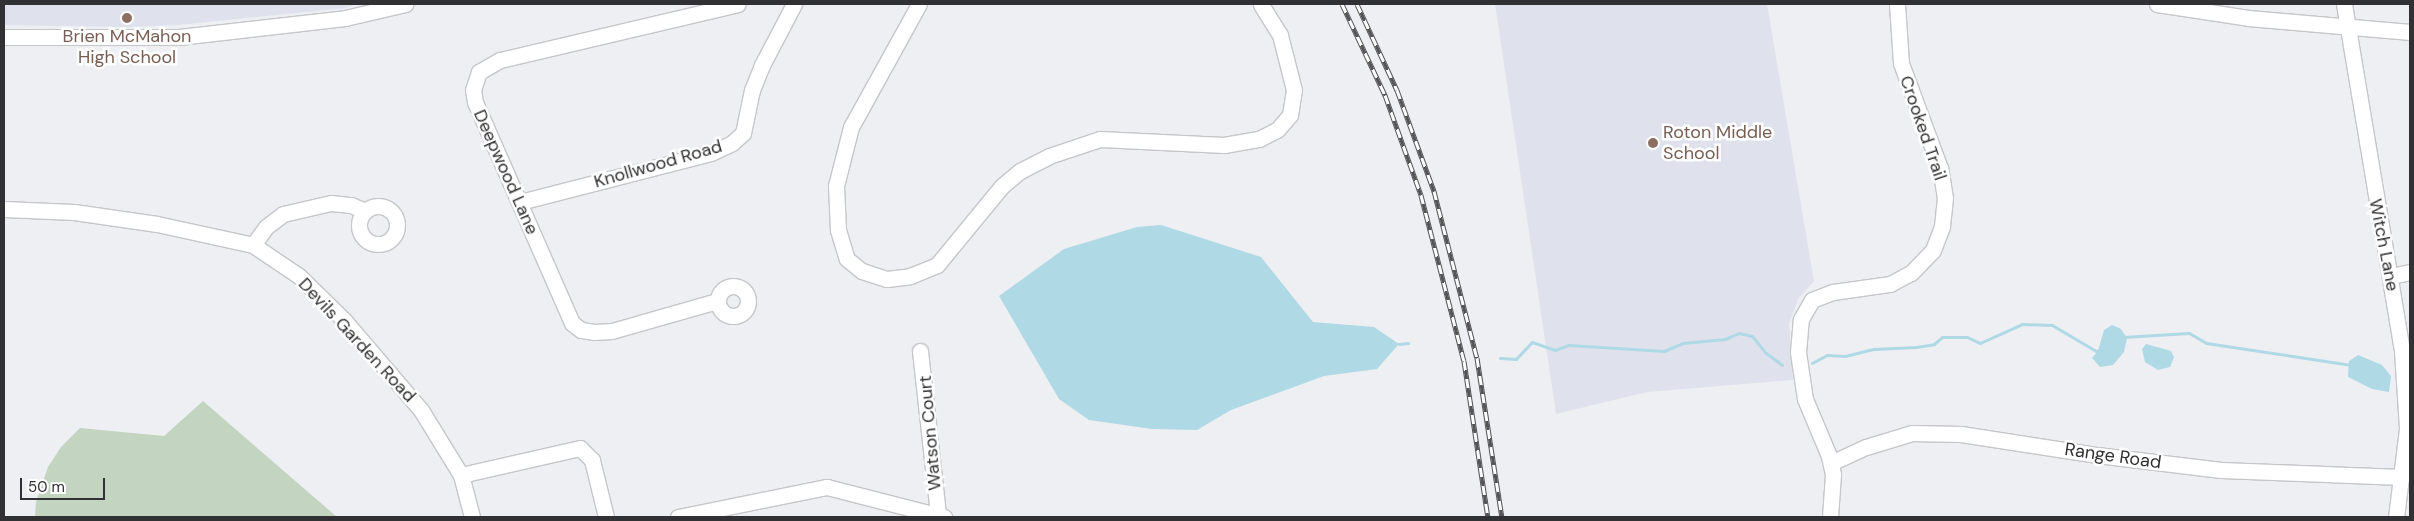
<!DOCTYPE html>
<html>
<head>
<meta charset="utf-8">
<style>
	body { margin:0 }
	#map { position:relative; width:2414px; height:521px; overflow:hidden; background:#eeeff3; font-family:"DM Sans",sans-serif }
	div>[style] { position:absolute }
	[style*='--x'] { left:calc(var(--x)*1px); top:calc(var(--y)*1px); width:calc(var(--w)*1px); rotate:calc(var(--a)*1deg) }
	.built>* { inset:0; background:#dfe2ed }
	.green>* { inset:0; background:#c3d5c0 }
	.water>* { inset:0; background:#aed9e5 }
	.stream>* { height:3px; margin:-1.5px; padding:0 1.5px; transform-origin:1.5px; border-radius:1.5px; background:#aed9e5 }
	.roads { filter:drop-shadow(1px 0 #c5c6c9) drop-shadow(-1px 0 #c5c6c9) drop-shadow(0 1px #c5c6c9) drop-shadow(0 -1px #c5c6c9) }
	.minor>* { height:15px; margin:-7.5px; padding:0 7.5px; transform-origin:7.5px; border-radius:7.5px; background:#fff }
	.minor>.ring { margin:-7.5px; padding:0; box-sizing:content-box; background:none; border:15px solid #fff; border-radius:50% }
	.rail>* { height:5px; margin-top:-2.5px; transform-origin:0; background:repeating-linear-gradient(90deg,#fff 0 9px,#545456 0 18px); box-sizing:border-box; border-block:1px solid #545456 }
	.dots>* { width:14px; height:14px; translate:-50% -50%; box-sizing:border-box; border:2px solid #fff; border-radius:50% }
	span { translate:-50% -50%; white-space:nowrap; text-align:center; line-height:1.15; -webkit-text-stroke:5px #fff; paint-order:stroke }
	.education-label { font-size:18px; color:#785e54 }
	.left { translate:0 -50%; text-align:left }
	.street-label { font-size:18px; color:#313133 }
	.frame { position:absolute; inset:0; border:5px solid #313133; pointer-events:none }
	.scale { position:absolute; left:20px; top:478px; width:85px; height:22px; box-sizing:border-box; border:2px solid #313133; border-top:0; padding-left:6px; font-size:15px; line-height:18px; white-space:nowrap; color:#313133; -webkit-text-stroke:4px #fff; paint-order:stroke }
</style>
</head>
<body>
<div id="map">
	<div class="built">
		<div style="clip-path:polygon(4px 4px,356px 4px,346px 8px,178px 25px,128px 27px,4px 25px)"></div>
		<div style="clip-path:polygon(1495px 4px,1767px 4px,1814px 281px,1798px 299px,1789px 324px,1793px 380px,1647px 392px,1556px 414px)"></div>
	</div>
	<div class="green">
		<div style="clip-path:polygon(203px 401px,337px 517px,35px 517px,36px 502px,48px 467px,61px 447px,80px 428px,164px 436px)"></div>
	</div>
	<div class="water">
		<div style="clip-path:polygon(1161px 225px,1261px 257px,1313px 322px,1374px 327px,1399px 344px,1377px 369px,1324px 376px,1231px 410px,1197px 430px,1152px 429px,1089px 420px,1059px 399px,999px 296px,1064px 249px,1137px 227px)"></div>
		<div style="clip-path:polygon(2112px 325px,2121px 329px,2127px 338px,2124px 352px,2113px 365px,2100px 367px,2092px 358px,2098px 351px,2104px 330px)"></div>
		<div style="clip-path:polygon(2146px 344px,2171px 351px,2174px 357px,2170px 367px,2158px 370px,2145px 362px,2142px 349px)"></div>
		<div style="clip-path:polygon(2358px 355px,2382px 365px,2391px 376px,2389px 392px,2372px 389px,2348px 377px,2349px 361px)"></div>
	</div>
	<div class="stream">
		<div style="--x:2123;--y:337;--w:66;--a:-3.5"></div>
		<div style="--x:2189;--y:333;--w:20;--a:30"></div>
		<div style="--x:2206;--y:343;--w:147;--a:8.6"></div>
		<div style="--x:1399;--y:344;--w:9;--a:-6"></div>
		<div style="--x:1500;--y:358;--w:16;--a:4"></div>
		<div style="--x:1516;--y:359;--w:23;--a:-47"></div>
		<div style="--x:1532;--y:342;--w:24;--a:19"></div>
		<div style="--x:1555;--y:350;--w:15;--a:-20"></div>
		<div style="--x:1569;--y:345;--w:95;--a:3.6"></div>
		<div style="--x:1664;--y:351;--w:21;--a:-23"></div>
		<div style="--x:1683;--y:343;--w:42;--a:-5.4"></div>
		<div style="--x:1725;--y:339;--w:15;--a:-23"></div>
		<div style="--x:1739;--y:333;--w:13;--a:13"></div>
		<div style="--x:1752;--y:336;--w:22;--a:51"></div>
		<div style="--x:1766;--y:353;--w:20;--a:37"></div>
		<div style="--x:1812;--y:363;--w:17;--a:-28"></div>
		<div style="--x:1827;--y:355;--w:18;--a:3"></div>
		<div style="--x:1845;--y:356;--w:30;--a:-14"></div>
		<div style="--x:1874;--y:349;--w:42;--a:-2.7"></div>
		<div style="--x:1916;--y:347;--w:18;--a:-9"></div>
		<div style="--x:1934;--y:344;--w:11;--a:-41"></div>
		<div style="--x:1942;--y:337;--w:25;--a:0"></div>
		<div style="--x:1967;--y:337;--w:14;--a:25"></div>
		<div style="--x:1980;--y:343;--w:46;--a:-24.3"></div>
		<div style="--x:2022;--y:324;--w:30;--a:2"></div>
		<div style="--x:2052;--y:325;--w:51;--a:30.6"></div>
		<div style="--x:2096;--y:351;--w:5;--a:-11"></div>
	</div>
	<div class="roads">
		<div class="minor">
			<div style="--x:919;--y:4;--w:141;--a:118.9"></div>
			<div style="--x:851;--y:127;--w:61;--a:104.3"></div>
			<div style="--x:836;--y:186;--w:44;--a:87.4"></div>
			<div style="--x:838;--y:230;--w:30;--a:73"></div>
			<div style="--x:847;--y:259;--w:19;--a:39"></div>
			<div style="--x:862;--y:271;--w:26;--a:18"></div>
			<div style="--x:887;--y:279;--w:23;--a:-7"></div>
			<div style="--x:910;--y:276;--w:29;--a:-22"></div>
			<div style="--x:937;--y:265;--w:102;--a:-50.6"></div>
			<div style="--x:1002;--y:186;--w:23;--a:-40"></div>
			<div style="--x:1020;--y:171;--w:33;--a:-27"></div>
			<div style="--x:1049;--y:156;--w:54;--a:-18.4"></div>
			<div style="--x:1100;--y:139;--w:124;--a:2.8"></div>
			<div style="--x:1224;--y:145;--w:36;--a:-10"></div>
			<div style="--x:1259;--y:139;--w:20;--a:-27"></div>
			<div style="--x:1277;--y:130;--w:20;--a:-49"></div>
			<div style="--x:1290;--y:115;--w:25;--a:-81"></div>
			<div style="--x:1294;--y:90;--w:57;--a:-104.3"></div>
			<div style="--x:1280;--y:35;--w:36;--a:-122"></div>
			<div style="--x:2157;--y:4;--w:92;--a:8.7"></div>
			<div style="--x:2248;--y:18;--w:163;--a:4.9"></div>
			<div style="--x:2344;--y:4;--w:352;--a:80.5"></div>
			<div style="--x:2402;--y:351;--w:78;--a:86.3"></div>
			<div style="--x:2407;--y:429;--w:89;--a:97.1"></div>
			<div style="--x:4;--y:37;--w:175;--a:0"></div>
			<div style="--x:179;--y:37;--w:167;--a:-6.5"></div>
			<div style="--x:345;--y:18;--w:62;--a:-13.1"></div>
			<div style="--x:520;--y:202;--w:197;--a:-14.4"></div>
			<div style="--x:711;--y:153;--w:23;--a:-25"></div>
			<div style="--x:732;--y:143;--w:15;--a:-42"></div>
			<div style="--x:743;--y:133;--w:44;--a:-78.2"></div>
			<div style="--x:752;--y:90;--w:27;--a:-68"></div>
			<div style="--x:762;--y:65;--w:69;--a:-62.3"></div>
			<div class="ring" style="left:359px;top:206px;width:23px;height:23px"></div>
			<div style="--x:4;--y:209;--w:70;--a:2.5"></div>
			<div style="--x:74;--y:212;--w:84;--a:8.2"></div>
			<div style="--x:157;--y:224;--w:98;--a:12.3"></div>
			<div style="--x:253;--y:245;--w:55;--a:34"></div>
			<div style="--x:299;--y:276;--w:63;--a:44.4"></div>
			<div style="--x:344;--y:320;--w:118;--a:49.5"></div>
			<div style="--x:421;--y:410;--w:76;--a:58.4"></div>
			<div style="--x:461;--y:475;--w:43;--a:75.3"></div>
			<div style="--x:253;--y:245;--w:22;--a:-54"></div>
			<div style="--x:266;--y:227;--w:21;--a:-37"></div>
			<div style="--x:283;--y:214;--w:49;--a:-12.9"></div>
			<div style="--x:331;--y:203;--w:20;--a:6"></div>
			<div style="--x:351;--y:205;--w:15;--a:23"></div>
			<div style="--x:2391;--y:276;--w:19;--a:-12"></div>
			<div class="ring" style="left:718px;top:286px;width:15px;height:15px"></div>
			<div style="--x:717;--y:301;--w:109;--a:164.1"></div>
			<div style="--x:612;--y:331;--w:18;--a:177"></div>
			<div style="--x:594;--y:332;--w:13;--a:-171"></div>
			<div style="--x:581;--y:330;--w:11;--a:-142"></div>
			<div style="--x:572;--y:323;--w:241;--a:-113.7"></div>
			<div style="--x:475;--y:102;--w:12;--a:-99"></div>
			<div style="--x:473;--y:90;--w:19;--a:-72"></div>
			<div style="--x:479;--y:72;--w:24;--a:-30"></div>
			<div style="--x:500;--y:60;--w:244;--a:-13.2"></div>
			<div style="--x:920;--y:351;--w:165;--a:83.7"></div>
			<div style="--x:1831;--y:463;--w:38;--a:-25"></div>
			<div style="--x:1866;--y:447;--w:48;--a:-16.9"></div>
			<div style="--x:1912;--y:433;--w:49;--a:1.2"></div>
			<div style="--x:1961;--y:434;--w:138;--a:8.8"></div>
			<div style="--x:2097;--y:455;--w:125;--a:6.9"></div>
			<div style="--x:2221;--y:470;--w:181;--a:2.2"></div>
			<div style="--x:461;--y:475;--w:122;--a:-12.8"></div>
			<div style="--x:580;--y:448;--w:17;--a:45"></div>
			<div style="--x:592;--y:460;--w:59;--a:76.2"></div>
			<div style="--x:678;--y:517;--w:152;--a:-11.4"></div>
			<div style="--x:827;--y:487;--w:121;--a:14.4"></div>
			<div style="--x:1830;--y:517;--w:43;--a:-86"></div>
			<div style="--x:1833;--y:474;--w:18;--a:-103"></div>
			<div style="--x:1829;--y:456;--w:62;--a:-112.8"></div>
			<div style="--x:1805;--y:399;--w:48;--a:-98.5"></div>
			<div style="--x:1798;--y:352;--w:33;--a:-85"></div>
			<div style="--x:1801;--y:319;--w:22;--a:-60"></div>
			<div style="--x:1812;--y:300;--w:22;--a:-21"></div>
			<div style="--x:1833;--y:292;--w:58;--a:-8"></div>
			<div style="--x:1890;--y:284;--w:24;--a:-28"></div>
			<div style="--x:1911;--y:273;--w:32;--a:-46"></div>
			<div style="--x:1933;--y:250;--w:26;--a:-69"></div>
			<div style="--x:1942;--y:226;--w:28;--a:-84"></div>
			<div style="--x:1945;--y:198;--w:30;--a:-99"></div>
			<div style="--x:1940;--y:168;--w:112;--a:-110.4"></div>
			<div style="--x:1901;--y:63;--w:59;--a:-93.9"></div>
		</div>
	</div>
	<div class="rail">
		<div style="--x:1342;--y:4;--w:101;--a:64.7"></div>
		<div style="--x:1385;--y:95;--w:106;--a:70.2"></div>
		<div style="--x:1421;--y:195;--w:171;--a:75.5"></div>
		<div style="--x:1464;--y:361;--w:158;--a:81.3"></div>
		<div style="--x:1357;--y:4;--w:95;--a:65.1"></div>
		<div style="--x:1397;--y:90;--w:108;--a:69.9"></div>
		<div style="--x:1434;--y:191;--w:172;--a:75.6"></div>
		<div style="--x:1477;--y:358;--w:161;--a:81.1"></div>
	</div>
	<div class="dots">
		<div style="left:127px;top:18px;background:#8d6e63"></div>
		<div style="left:1653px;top:143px;background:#8d6e63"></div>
	</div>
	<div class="education-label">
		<span style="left:127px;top:47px">Brien McMahon<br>High School</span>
		<span class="left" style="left:1663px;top:143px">Roton Middle<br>School</span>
	</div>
	<div class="street-label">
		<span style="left:1923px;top:128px;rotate:71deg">Crooked Trail</span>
		<span style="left:658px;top:164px;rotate:-16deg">Knollwood Road</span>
		<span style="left:506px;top:172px;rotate:66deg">Deepwood Lane</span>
		<span style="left:2384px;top:245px;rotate:79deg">Witch Lane</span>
		<span style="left:357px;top:340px;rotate:47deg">Devils Garden Road</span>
		<span style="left:930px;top:433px;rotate:-95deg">Watson Court</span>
		<span style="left:2113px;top:456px;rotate:8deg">Range Road</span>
	</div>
	<div class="frame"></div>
	<div class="scale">50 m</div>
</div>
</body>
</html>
